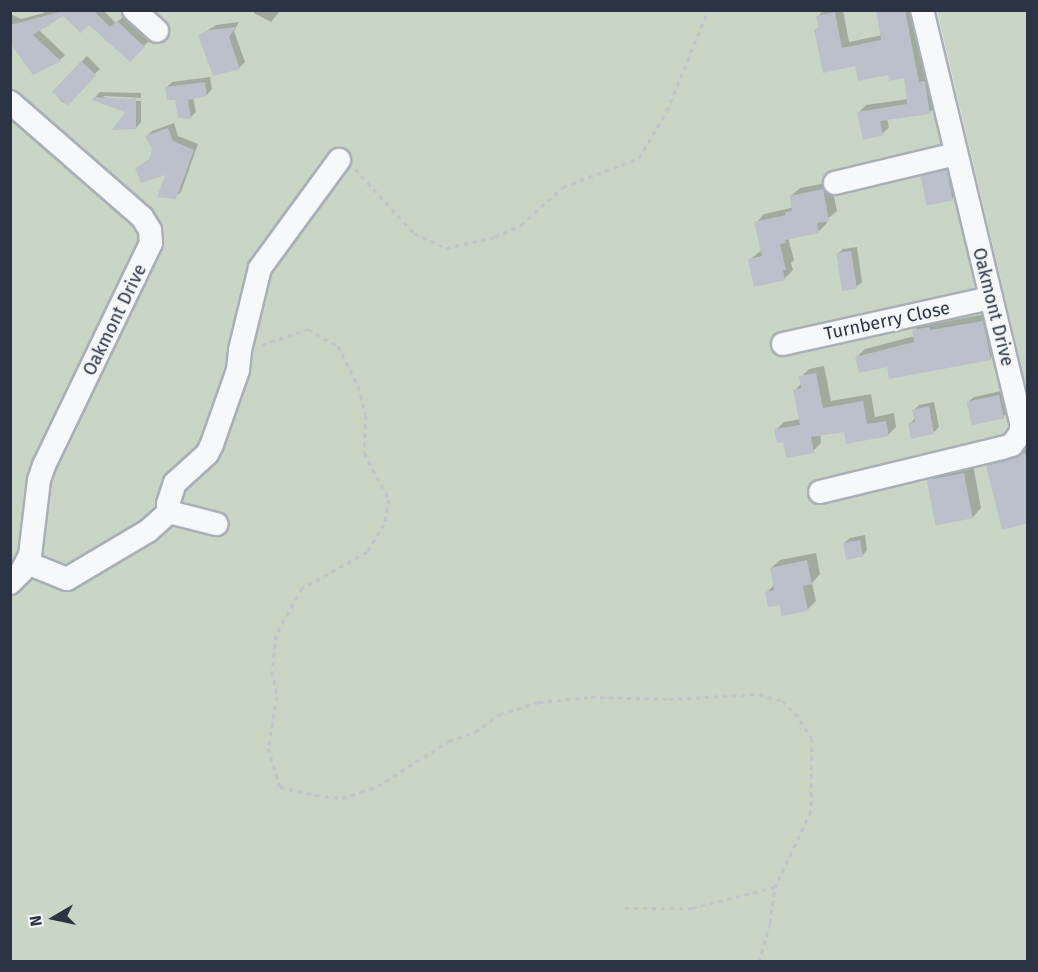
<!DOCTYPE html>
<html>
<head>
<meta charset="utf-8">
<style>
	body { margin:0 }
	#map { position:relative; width:1038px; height:972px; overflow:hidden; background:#e4e7ec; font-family:"Fira Sans",sans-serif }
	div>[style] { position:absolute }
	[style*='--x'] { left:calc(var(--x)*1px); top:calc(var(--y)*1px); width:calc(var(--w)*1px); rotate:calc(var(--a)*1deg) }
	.green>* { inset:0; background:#c9d6c5 }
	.shadow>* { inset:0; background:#0003 }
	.building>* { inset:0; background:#bbc0ca; transform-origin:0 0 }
	.path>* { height:3px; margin-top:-1.5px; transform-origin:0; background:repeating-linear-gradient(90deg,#c2c5cb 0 4.5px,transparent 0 9px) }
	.roads { filter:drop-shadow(2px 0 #a9aeb7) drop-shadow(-2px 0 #a9aeb7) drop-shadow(0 2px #a9aeb7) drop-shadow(0 -2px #a9aeb7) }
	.minor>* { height:22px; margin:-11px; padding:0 11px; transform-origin:11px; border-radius:11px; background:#f7f8fa }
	span { translate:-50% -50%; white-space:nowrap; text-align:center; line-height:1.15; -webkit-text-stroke:4.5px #f4f6f9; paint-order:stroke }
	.street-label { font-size:18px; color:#2b3445 }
	.frame { position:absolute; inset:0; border:12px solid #2b3445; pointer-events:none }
	.north { position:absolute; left:24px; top:888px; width:60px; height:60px; -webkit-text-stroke:4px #f4f6f9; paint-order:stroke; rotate:261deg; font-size:16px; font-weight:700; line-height:24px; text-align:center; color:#2b3445 }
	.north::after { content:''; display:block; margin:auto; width:21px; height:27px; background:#2b3445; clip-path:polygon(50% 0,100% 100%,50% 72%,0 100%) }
</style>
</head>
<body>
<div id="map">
	<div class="green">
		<div style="clip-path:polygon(10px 11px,935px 11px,1027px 395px,1027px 961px,11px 961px)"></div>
		<div style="clip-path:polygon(937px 11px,1027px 11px,1027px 390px)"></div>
	</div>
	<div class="shadow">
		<div style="clip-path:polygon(43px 10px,103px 10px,116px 23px,123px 17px,149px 41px,130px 60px,89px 23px,63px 14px,39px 30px,65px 55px,60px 60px,10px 41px,10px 14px,21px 19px,44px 13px)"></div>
		<div style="clip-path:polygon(255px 10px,281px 10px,271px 22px,254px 13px)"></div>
		<div style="clip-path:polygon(824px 10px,843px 10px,849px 42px,882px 35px,877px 10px,914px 10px,926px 75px,932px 74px,937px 105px,930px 112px,887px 119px,889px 127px,882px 134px,858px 113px,866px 105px,908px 99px,905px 76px,856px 64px,816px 30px,820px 26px,818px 16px)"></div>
		<div style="clip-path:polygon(239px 22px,234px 31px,245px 62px,240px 67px,214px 74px,200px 35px,216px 25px)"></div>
		<div style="clip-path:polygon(87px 56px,100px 69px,63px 103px,53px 91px)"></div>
		<div style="clip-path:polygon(210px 77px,212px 89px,207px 95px,193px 97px,196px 112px,190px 118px,167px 87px,172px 82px)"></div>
		<div style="clip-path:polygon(100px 92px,141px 93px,141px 98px,102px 96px,109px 99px,141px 101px,141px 122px,136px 128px,127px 111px,94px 98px)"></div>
		<div style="clip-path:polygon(174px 123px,178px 136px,198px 144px,181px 192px,175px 197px,168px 173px,137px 168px,151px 158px,153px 149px,147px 136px,152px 131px)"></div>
		<div style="clip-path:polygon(952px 166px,958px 193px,952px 199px,922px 177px,928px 171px)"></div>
		<div style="clip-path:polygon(831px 182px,837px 211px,826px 220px,827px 223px,818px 232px,788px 238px,794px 260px,791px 263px,793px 270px,784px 279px,749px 260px,762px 250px,756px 223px,764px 214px,791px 208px,793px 206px,791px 196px,800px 188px)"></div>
		<div style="clip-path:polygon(857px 247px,862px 282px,856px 287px,837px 254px,843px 249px)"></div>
		<div style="clip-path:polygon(991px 313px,998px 351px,990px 359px,888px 365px,857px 357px,865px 349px,915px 336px,914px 331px,922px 323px,937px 320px,938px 323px)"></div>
		<div style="clip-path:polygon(824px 366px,831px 401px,871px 394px,875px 417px,894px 413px,896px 427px,888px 435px,845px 430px,820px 434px,821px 443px,813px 451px,784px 441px,776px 430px,784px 422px,801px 419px,795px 390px,802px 383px,801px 377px,809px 369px)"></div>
		<div style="clip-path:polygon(1005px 390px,1009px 411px,1003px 417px,968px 402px,974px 397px)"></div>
		<div style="clip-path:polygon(934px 402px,939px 427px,934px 432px,910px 424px,915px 418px,914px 410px,919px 405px)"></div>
		<div style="clip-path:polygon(1028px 449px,1028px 521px,987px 466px,996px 458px)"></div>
		<div style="clip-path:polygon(973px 465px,981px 508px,973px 517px,929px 482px,937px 474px)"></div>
		<div style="clip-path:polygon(865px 535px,867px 550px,862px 556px,844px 543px,850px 538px)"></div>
		<div style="clip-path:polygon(816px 553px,820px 574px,812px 583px,816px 601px,807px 610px,781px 603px,767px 592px,775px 584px,771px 568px,780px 560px)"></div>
	</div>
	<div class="building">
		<div style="clip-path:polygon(57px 10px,93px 10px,110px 27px,117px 21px,145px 47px,130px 62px,89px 25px,81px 33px,63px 16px,33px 35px,61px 61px,33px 75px,10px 43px,10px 25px,59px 12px)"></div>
		<div style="clip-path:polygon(876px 10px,905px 10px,919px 82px,925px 81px,930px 114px,880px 121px,883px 135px,863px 140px,857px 112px,907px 104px,904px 78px,889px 81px,888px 75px,858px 81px,855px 66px,823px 73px,814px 30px,819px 28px,816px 16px,835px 12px,842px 48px,881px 40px)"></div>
		<div style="clip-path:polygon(236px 27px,229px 37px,240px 69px,213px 76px,198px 35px,209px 30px)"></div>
		<div style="left:81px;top:61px;width:21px;height:42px;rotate:43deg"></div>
		<div style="clip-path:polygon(205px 82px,207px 96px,188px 100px,191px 119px,178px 118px,175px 100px,167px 100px,165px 87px)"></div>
		<div style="clip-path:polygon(136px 96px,136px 129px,112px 130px,125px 112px,92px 100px,93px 97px,134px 99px)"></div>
		<div style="clip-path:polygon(168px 128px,173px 141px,194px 150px,176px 199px,157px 197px,165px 175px,141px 183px,135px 168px,149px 160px,152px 149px,145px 136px)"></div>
		<div style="left:947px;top:170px;width:31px;height:27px;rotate:79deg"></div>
		<div style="clip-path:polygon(823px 189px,829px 221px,817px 223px,819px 233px,785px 240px,786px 243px,780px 244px,786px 270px,783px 270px,785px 280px,754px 287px,748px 259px,762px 256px,754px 222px,785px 215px,785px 212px,792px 211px,790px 196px)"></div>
		<div style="left:851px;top:251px;width:38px;height:15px;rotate:81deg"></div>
		<div style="clip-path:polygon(983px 321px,991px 360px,889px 379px,887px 367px,859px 373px,855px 357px,914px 342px,912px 330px,929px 327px,930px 330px)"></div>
		<div style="clip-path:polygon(816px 373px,823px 408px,863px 401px,867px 424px,886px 421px,889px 436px,846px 444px,844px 432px,811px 437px,814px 453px,786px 458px,783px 442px,777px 443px,774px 429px,800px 425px,793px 390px,801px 388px,799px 376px)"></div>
		<div style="left:999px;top:395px;width:24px;height:33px;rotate:78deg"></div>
		<div style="clip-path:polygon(929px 406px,934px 434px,911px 439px,908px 423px,915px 422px,912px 410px)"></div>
		<div style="clip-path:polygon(1024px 452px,1028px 459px,1028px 523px,1002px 530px,986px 466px,1016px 458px)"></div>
		<div style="left:964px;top:473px;width:46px;height:38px;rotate:79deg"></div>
		<div style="left:860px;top:540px;width:17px;height:17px;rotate:80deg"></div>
		<div style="clip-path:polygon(807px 560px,812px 584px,803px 586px,808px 611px,781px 616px,780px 605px,768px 607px,765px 592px,774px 590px,770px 568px)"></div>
	</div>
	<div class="path">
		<div style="--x:355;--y:169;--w:87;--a:47.3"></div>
		<div style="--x:414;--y:233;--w:35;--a:25"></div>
		<div style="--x:446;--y:248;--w:50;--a:-12.7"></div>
		<div style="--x:495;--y:237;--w:29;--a:-25"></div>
		<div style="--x:521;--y:225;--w:57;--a:-42.1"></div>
		<div style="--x:563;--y:187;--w:81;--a:-20.9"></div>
		<div style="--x:639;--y:158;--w:55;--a:-59.2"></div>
		<div style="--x:667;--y:111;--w:109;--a:-67.9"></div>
		<div style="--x:262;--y:345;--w:49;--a:-19.2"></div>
		<div style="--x:308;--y:329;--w:34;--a:30"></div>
		<div style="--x:338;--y:346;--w:45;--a:63.4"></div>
		<div style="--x:358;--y:386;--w:30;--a:75"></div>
		<div style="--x:366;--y:415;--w:38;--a:93"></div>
		<div style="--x:364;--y:453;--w:52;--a:61.5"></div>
		<div style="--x:389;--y:499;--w:25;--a:101"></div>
		<div style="--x:384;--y:524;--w:33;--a:121"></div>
		<div style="--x:367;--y:552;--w:74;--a:151"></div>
		<div style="--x:302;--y:588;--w:54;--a:119"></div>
		<div style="--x:276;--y:635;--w:36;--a:96"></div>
		<div style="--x:272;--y:671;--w:25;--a:79"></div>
		<div style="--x:277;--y:696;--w:53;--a:99.8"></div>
		<div style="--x:268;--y:748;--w:41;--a:72.9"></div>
		<div style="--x:280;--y:787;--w:37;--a:13"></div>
		<div style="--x:316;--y:795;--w:26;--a:7"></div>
		<div style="--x:342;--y:798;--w:20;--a:-18"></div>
		<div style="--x:361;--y:792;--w:18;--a:-19"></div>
		<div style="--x:378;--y:786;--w:84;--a:-32.4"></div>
		<div style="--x:449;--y:741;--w:28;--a:-19"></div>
		<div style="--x:475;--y:732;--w:31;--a:-36"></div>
		<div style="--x:500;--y:714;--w:41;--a:-17.1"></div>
		<div style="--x:539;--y:702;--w:52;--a:-5.5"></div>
		<div style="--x:591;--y:697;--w:78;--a:1.5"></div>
		<div style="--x:669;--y:699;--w:90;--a:-3.2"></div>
		<div style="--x:759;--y:694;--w:24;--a:17"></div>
		<div style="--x:782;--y:701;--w:18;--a:43"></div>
		<div style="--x:795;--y:713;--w:30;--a:56"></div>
		<div style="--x:812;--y:738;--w:73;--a:90.8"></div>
		<div style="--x:811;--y:811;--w:84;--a:115.3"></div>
		<div style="--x:775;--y:887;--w:86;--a:165.8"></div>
		<div style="--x:692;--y:908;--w:67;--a:180"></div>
		<div style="--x:759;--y:962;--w:41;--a:-74.2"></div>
		<div style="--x:770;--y:923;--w:36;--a:-82"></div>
	</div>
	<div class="roads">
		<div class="minor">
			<div style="--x:134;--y:10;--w:31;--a:42"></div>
			<div style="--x:10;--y:102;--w:175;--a:41.1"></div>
			<div style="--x:142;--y:217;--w:15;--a:58"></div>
			<div style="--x:150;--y:230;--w:13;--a:86"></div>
			<div style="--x:151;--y:243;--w:246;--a:115.7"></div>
			<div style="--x:44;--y:465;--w:16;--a:108"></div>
			<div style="--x:39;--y:480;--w:76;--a:96.8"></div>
			<div style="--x:30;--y:555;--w:18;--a:117"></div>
			<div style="--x:22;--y:571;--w:17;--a:135"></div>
			<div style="--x:835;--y:183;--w:124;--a:-13.5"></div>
			<div style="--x:783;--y:344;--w:213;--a:-12.5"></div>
			<div style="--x:820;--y:492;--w:187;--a:-13.6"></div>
			<div style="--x:1002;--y:448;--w:10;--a:-17"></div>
			<div style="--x:1012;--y:445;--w:16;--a:-55"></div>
			<div style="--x:1021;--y:432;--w:10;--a:-90"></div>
			<div style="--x:1021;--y:422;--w:424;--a:-103.5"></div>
			<div style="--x:169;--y:512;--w:8;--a:-97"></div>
			<div style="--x:168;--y:504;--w:22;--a:-72"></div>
			<div style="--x:175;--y:483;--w:43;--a:-42.2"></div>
			<div style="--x:207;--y:454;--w:11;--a:-63"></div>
			<div style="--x:212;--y:444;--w:78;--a:-70.6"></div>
			<div style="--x:238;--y:370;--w:20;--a:-84"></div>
			<div style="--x:240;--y:350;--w:84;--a:-76.3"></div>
			<div style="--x:260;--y:268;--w:134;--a:-53.8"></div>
			<div style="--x:27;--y:563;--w:43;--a:21.8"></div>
			<div style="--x:67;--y:579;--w:94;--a:-30.7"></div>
			<div style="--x:148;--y:531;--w:28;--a:-42"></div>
			<div style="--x:169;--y:512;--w:49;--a:14.3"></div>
		</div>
	</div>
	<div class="street-label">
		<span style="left:993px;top:307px;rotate:76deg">Oakmont Drive</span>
		<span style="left:115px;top:320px;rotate:-64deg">Oakmont Drive</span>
		<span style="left:887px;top:321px;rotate:-12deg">Turnberry Close</span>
	</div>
	<div class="frame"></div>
	<div class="north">N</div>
</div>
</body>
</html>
